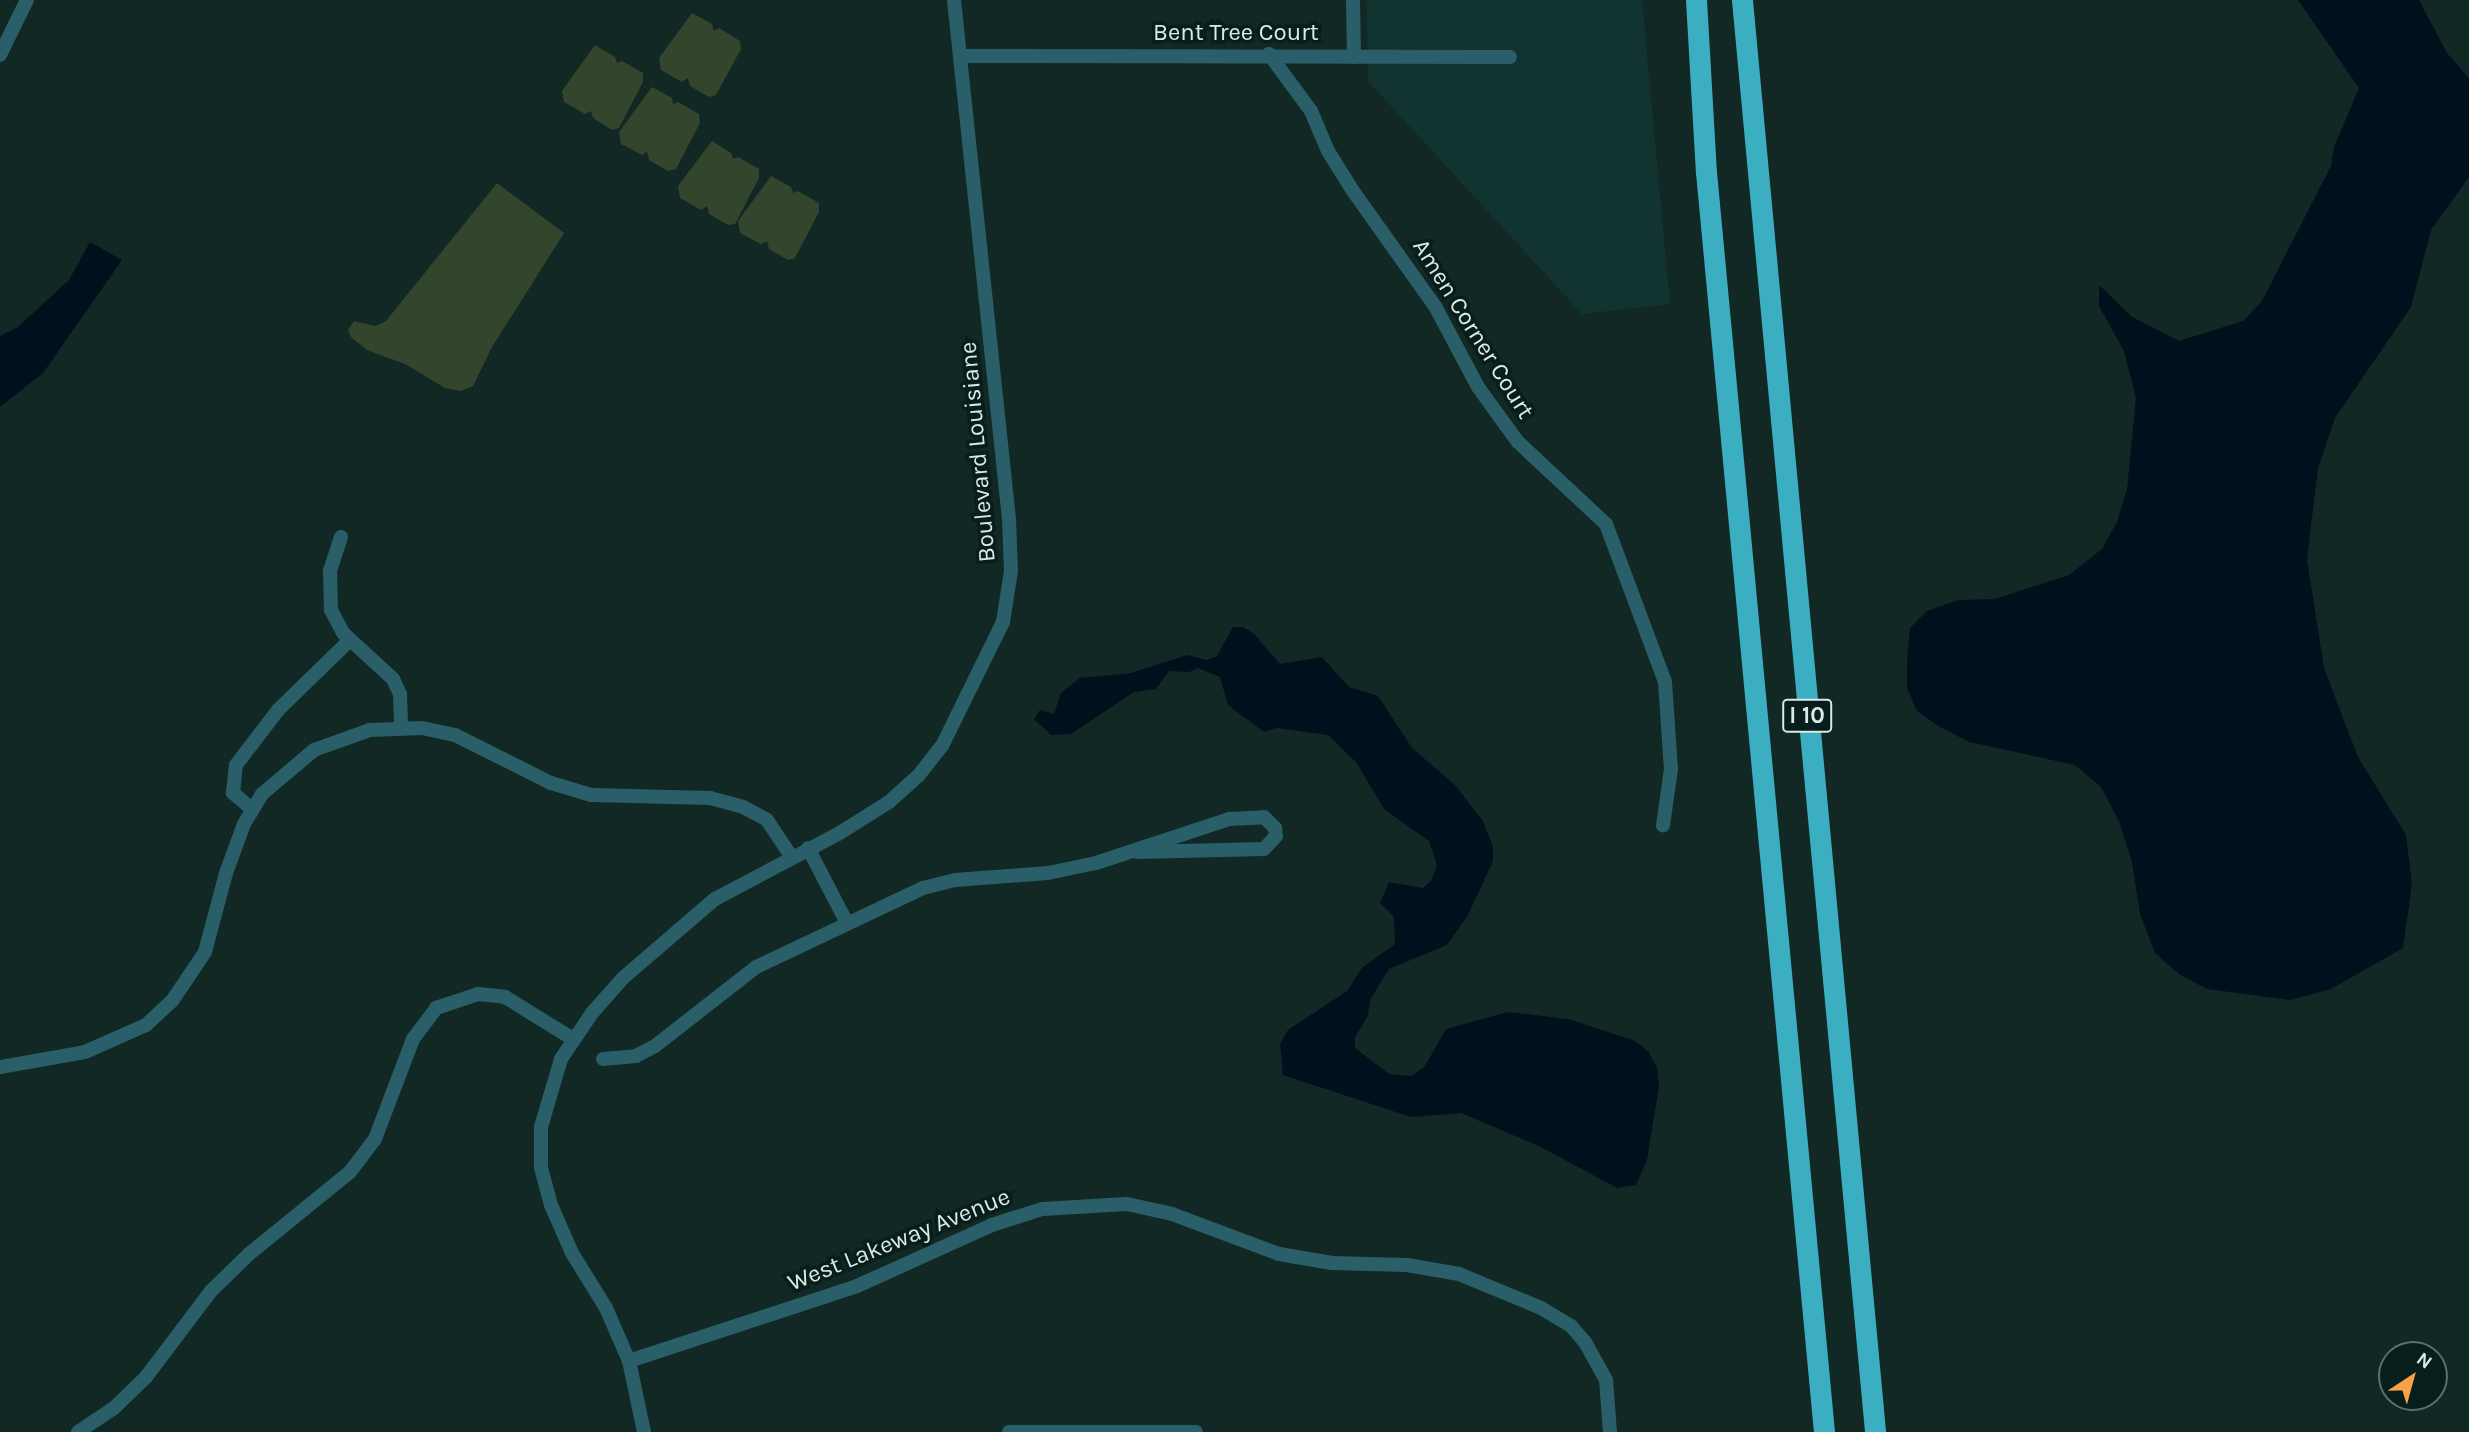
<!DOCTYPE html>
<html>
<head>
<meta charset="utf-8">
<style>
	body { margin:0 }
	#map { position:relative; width:2469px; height:1432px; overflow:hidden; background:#112825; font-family:Karla,sans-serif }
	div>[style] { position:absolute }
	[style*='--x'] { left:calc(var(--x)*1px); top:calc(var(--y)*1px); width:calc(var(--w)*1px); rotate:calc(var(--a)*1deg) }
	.built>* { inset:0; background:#123430 }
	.green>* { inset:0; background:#34452d }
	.water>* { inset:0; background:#00101d }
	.street>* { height:14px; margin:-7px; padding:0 7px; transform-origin:7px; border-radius:7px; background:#2a5f69 }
	.highway>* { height:21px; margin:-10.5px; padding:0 10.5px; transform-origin:10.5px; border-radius:10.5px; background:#3caec1 }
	span { translate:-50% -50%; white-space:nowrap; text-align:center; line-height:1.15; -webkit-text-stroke:7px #081e1c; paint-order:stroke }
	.shield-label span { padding:2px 5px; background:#081e1c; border:2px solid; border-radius:5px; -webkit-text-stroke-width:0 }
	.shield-label { font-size:23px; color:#dbe9e7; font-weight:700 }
	.street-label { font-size:24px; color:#dbe9e7 }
	.north { position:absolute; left:2378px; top:1341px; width:70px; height:70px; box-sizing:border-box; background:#081e1c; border:2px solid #5c6f6d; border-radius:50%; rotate:36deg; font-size:19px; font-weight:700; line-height:28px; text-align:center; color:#dbe9e7 }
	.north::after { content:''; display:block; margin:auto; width:24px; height:32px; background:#f7a149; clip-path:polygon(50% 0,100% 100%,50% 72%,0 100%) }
</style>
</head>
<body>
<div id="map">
	<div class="built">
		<div style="clip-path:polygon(1367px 0,1642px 0,1670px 304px,1582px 314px,1368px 81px)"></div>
	</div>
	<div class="green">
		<div style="clip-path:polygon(692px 13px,712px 24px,714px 31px,719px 28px,740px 41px,741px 49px,716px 95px,709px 97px,690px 86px,688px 78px,682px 82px,661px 70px,659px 58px)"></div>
		<div style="clip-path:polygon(595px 45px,615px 57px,617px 63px,622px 61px,643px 73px,643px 82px,619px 128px,612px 130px,593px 118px,591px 111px,585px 114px,564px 102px,562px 91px)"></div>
		<div style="clip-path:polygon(652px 87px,672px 98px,673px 104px,678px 102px,699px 114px,700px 123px,676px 169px,668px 171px,649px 160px,647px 152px,642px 155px,621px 144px,619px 132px)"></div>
		<div style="clip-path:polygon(712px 141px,731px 153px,733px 159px,738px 157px,759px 169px,759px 178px,735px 224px,728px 225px,709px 214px,707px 206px,701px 210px,680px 198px,678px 186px)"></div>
		<div style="clip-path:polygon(771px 176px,791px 187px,793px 193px,798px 191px,819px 203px,819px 212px,795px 258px,788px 260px,769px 249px,767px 241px,761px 244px,740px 233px,738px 221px)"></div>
		<div style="clip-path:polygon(497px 183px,564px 233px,492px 347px,473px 386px,461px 391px,445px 388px,405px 364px,367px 350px,351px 337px,348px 330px,354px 321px,375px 326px,386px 321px)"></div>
	</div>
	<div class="water">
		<div style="clip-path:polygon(2298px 0,2419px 0,2447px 53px,2469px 78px,2469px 177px,2431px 230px,2411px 307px,2335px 418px,2318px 468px,2307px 560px,2324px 668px,2358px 757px,2406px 835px,2412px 884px,2403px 948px,2331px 989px,2290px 1000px,2207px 989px,2180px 975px,2155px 953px,2140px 914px,2132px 862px,2119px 821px,2101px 787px,2075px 765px,1969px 742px,1940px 727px,1917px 711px,1907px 688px,1907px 661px,1910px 628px,1927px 611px,1958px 600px,1995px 599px,2069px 575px,2102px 549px,2117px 522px,2127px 489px,2136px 398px,2124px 351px,2099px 306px,2099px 285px,2132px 317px,2179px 341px,2243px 321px,2262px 301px,2331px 166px,2334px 147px,2359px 88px)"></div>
		<div style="clip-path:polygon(90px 242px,122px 260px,43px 373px,0 407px,0 336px,18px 327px,69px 280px)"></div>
		<div style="clip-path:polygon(1233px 627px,1243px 627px,1254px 634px,1280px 664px,1322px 657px,1349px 687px,1378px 696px,1412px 748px,1455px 785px,1483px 821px,1493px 847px,1493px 861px,1468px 915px,1447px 945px,1389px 969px,1370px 1000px,1368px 1016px,1355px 1037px,1355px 1048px,1389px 1074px,1412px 1076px,1425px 1066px,1446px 1029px,1508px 1012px,1568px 1019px,1633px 1040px,1648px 1051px,1657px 1068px,1659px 1086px,1647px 1160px,1636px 1185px,1617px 1188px,1539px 1146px,1461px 1113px,1411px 1117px,1283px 1075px,1280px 1044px,1288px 1030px,1347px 991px,1362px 968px,1395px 944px,1394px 917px,1380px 903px,1389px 882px,1423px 888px,1431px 881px,1437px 865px,1429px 841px,1384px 809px,1356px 762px,1328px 735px,1277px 728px,1264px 732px,1228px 705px,1220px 677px,1198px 668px,1189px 672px,1169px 671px,1156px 689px,1134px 692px,1071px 734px,1051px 735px,1034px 719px,1040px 710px,1054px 714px,1061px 693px,1080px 678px,1131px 673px,1187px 655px,1207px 660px,1217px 656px)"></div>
	</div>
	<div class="street">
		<div style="--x:1353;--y:0;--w:57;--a:89"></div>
		<div style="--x:1269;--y:54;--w:71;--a:53.6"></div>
		<div style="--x:1311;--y:111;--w:43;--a:67"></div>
		<div style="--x:1328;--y:151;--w:47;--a:58"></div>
		<div style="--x:1353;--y:191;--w:143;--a:54.6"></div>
		<div style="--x:1436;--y:308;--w:89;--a:62"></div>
		<div style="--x:1478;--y:387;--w:68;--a:54"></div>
		<div style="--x:1518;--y:442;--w:120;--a:43"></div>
		<div style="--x:1606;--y:524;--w:169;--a:69.5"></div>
		<div style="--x:1665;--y:682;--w:87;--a:86.1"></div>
		<div style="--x:1671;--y:769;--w:57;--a:98.1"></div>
		<div style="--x:0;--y:55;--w:61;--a:-63.9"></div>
		<div style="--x:962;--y:56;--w:548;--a:0.1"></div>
		<div style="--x:341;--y:537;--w:35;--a:108"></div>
		<div style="--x:330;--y:570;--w:40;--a:88.6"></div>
		<div style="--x:331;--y:610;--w:26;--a:62"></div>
		<div style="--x:343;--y:633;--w:68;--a:42.6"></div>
		<div style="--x:393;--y:679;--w:17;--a:65"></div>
		<div style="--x:400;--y:694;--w:33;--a:88"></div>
		<div style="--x:252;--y:809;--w:25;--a:-140"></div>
		<div style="--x:233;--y:793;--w:28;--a:-84"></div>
		<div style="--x:236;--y:765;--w:69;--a:-52.6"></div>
		<div style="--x:278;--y:710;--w:100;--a:-44.2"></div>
		<div style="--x:808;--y:848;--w:85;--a:62.5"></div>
		<div style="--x:603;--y:1059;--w:33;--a:-5"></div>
		<div style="--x:636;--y:1056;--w:21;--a:-28"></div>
		<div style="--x:655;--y:1046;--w:128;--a:-38"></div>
		<div style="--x:756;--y:967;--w:185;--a:-25.3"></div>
		<div style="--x:923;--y:888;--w:33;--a:-14"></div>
		<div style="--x:955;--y:880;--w:93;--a:-4.3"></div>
		<div style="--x:1048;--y:873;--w:49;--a:-11.8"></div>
		<div style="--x:1096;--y:863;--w:140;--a:-18.3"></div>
		<div style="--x:1229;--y:819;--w:35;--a:-3"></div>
		<div style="--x:1264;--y:817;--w:16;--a:45"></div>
		<div style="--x:1275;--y:828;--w:8;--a:83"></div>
		<div style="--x:1276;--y:836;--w:18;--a:133"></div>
		<div style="--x:1264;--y:849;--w:126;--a:178.6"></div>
		<div style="--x:0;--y:1067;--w:86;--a:-10"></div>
		<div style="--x:85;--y:1052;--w:67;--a:-23.9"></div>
		<div style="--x:146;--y:1025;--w:35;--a:-43"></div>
		<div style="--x:172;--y:1001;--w:59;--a:-56"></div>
		<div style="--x:205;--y:952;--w:82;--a:-75.1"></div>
		<div style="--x:226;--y:873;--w:52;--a:-69.8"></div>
		<div style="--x:244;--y:824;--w:35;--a:-59"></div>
		<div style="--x:262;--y:794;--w:68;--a:-40.2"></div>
		<div style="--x:314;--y:750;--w:59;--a:-19.7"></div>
		<div style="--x:370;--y:730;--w:52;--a:-2.2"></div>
		<div style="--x:422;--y:728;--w:34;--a:12"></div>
		<div style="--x:455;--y:735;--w:107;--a:26.6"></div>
		<div style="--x:551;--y:783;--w:42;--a:16.7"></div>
		<div style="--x:591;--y:795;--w:119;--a:1.4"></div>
		<div style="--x:710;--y:798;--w:34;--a:15"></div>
		<div style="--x:743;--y:807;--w:27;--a:28"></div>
		<div style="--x:767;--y:820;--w:43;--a:56.3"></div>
		<div style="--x:629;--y:1361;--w:240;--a:-18.2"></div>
		<div style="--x:857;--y:1286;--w:148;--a:-24.3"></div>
		<div style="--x:992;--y:1225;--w:52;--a:-17.7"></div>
		<div style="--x:1042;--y:1209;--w:85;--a:-3.4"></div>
		<div style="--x:1127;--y:1204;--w:46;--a:12.5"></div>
		<div style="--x:1172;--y:1214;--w:114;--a:20.5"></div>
		<div style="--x:1279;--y:1254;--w:54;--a:9.6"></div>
		<div style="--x:1332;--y:1263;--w:75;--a:1.5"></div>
		<div style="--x:1407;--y:1265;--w:53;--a:9.8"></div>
		<div style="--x:1459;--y:1274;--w:89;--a:22.5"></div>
		<div style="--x:1541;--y:1308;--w:35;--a:31"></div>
		<div style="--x:1571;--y:1326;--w:21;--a:49"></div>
		<div style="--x:1585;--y:1342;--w:43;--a:61.1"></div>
		<div style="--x:1606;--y:1380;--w:52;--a:85.6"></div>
		<div style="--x:78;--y:1432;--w:43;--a:-33.7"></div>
		<div style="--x:114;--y:1408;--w:45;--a:-44.1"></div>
		<div style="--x:146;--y:1377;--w:108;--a:-52.9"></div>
		<div style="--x:211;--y:1291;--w:53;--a:-44.2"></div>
		<div style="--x:249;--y:1254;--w:130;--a:-39.1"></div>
		<div style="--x:350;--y:1172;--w:41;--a:-52.9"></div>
		<div style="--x:375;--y:1139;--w:107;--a:-69.2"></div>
		<div style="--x:413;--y:1039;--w:39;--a:-53"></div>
		<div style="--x:436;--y:1008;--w:44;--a:-18.4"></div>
		<div style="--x:478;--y:994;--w:27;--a:6"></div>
		<div style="--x:505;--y:997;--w:80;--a:31.7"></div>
		<div style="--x:644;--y:1432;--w:73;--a:-101.9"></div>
		<div style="--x:629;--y:1361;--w:58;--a:-113.5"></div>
		<div style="--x:606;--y:1308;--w:65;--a:-121.7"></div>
		<div style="--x:572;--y:1253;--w:52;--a:-113.6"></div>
		<div style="--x:551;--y:1205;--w:39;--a:-105"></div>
		<div style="--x:541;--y:1167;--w:40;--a:-90"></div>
		<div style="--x:541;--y:1127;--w:71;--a:-73.6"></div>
		<div style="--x:561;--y:1059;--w:55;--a:-56"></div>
		<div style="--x:592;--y:1013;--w:47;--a:-48.5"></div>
		<div style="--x:623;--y:978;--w:121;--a:-40.7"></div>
		<div style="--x:715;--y:899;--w:139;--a:-27.9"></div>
		<div style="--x:838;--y:834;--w:60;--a:-32.1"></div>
		<div style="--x:889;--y:802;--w:40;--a:-42"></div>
		<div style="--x:919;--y:775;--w:37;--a:-52"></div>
		<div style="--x:942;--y:746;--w:138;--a:-63.8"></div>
		<div style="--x:1003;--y:622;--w:52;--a:-81.1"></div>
		<div style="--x:1011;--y:571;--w:52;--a:-92.2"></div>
		<div style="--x:1009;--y:519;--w:522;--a:-96.05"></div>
		<div style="--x:1009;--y:1432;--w:187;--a:0"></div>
	</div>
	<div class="highway">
		<div style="--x:1696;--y:0;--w:172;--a:86.7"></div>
		<div style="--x:1706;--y:172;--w:1266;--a:84.65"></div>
		<div style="--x:1742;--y:0;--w:1438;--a:84.69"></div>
	</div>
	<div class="shield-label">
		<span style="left:1807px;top:716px">I 10</span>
	</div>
	<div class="street-label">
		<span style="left:1236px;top:33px">Bent Tree Court</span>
		<span style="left:1473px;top:329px;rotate:58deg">Amen Corner Court</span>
		<span style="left:978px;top:452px;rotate:-95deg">Boulevard Louisiane</span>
		<span style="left:899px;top:1240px;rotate:-22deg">West Lakeway Avenue</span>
	</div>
	<div class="north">N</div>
</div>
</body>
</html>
